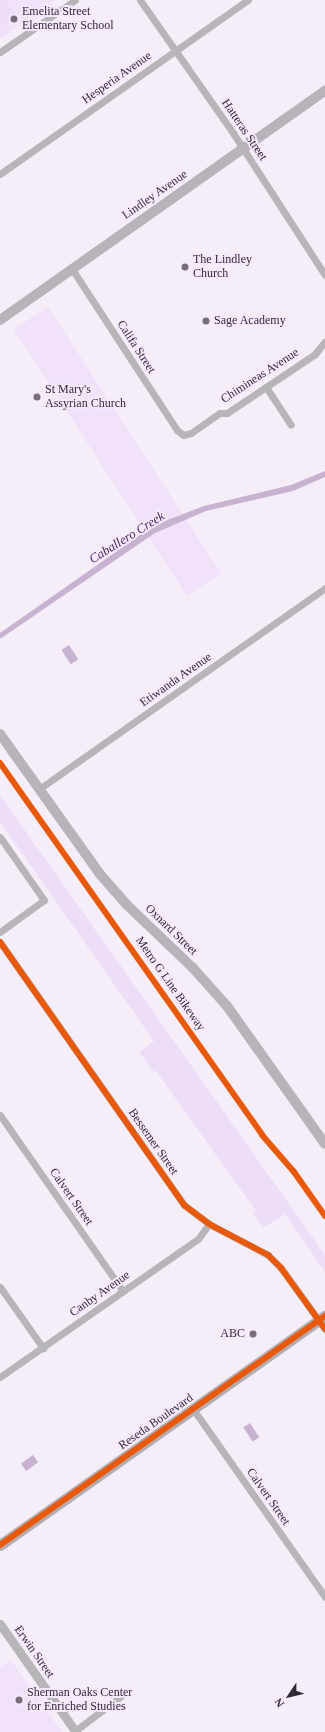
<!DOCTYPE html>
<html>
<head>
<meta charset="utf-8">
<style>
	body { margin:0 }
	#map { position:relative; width:325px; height:1732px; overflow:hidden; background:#f5eef8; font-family:"Times New Roman",serif }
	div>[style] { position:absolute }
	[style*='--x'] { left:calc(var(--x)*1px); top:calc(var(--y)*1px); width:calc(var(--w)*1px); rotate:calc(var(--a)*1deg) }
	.built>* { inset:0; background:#f2e2f9; transform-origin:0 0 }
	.green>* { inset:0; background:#eeddf6 }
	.water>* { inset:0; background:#c7b2d0; transform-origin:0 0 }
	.minor>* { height:7px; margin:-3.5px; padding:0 3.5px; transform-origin:3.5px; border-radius:3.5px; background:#b8b5b9 }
	.tertiary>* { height:9px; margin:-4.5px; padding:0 4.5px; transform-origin:4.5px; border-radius:4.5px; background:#b8b5b9 }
	.secondary>* { height:10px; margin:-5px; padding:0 5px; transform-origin:5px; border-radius:5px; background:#b8b3ba }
	.primary>* { height:11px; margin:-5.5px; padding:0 5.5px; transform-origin:5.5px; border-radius:5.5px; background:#b1adb3 }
	.cycleway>* { height:6px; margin:-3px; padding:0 3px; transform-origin:3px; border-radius:3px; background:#e8590c }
	.dots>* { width:11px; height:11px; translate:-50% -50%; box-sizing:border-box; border:2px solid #f6e9fd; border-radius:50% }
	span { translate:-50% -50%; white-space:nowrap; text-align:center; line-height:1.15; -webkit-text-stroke:4px #f6e9fd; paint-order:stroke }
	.poi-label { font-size:12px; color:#322b35 }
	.left { translate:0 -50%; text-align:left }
	.right { translate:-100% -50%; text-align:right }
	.street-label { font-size:12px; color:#322b35 }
	.water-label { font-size:13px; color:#4d295c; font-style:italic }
	.north { position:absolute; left:269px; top:1676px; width:40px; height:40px; -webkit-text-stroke:3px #f6e9fd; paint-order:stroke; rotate:235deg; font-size:11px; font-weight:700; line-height:16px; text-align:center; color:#322b35 }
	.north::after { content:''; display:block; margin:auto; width:14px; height:18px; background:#322b35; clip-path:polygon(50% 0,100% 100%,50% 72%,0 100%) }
</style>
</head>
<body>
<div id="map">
	<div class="built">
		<div style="clip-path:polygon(0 0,55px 0,0 39px)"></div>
		<div style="left:48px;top:307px;width:318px;height:41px;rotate:57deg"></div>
		<div style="clip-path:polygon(11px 1660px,62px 1732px,0 1732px,0 1667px)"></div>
	</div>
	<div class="green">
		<div style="clip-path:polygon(0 0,6px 0,17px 16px,0 28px)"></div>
		<div style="clip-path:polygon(0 795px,325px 1255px,325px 1272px,285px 1214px,263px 1228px,253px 1214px,256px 1211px,156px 1071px,154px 1072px,139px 1052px,154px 1041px,0 822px)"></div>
	</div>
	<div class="water">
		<div style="clip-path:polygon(325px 471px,325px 477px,293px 491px,206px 511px,155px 533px,0 639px,0 633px,140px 535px,165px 521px,204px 506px,291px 485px)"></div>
		<div style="left:69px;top:645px;width:17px;height:9px;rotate:57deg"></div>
		<div style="left:250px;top:1423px;width:17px;height:8px;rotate:57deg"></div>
		<div style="left:33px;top:1455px;width:9px;height:15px;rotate:54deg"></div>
	</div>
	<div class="minor">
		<div style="--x:140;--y:0;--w:162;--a:55"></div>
		<div style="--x:233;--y:133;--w:169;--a:57.1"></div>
		<div style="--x:0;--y:52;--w:91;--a:-34.7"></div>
		<div style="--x:0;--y:174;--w:303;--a:-35.1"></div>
		<div style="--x:72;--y:269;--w:192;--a:56.9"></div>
		<div style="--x:177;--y:430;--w:8;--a:40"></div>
		<div style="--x:183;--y:435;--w:8;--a:-14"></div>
		<div style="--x:191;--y:433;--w:35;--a:-35"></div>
		<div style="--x:220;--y:413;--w:7;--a:0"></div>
		<div style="--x:227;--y:413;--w:106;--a:-33.8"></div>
		<div style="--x:315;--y:354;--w:16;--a:-52"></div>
		<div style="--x:266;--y:387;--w:45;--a:56.7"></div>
		<div style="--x:39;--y:789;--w:350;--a:-35.1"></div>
		<div style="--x:0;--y:837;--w:77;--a:55.1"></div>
		<div style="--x:44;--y:900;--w:54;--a:144"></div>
		<div style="--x:0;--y:942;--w:321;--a:55"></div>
		<div style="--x:184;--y:1205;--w:31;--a:37"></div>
		<div style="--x:209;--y:1224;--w:67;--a:27.7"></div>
		<div style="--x:268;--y:1255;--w:18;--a:45"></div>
		<div style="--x:281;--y:1268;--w:75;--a:54.2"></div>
		<div style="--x:0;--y:1115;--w:215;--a:55.1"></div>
		<div style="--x:0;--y:1287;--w:75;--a:54.8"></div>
		<div style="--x:0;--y:1377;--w:241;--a:-34.9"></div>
		<div style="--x:198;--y:1239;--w:19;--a:-54"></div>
		<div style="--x:193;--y:1409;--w:230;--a:54.9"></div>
		<div style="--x:75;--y:1731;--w:58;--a:-37.3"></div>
	</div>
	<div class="tertiary">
		<div style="--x:0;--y:1624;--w:132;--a:54.9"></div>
	</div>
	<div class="secondary">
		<div style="--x:0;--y:320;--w:398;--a:-35.2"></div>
		<div style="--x:0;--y:734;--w:171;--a:54.5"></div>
		<div style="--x:99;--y:873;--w:41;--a:48.9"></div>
		<div style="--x:126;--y:904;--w:93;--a:43.7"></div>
		<div style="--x:193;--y:968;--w:51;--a:48.2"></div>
		<div style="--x:227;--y:1006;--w:169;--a:54.6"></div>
	</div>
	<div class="primary">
		<div style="--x:0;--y:1545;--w:398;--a:-35.2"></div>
	</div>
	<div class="cycleway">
		<div style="--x:0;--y:763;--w:455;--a:54.8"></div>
		<div style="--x:262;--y:1135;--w:49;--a:49.1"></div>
		<div style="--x:294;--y:1172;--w:54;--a:54.8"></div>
		<div style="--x:0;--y:942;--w:321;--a:55"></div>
		<div style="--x:184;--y:1205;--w:31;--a:37"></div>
		<div style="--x:209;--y:1224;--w:67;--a:27.7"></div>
		<div style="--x:268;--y:1255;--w:18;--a:45"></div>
		<div style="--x:281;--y:1268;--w:75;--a:54.2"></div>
		<div style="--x:0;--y:1545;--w:398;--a:-35.2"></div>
	</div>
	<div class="dots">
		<div style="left:14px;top:19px;background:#766f79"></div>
		<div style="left:185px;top:267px;background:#766f79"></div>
		<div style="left:206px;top:321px;background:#766f79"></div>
		<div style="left:37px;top:397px;background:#766f79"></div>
		<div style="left:253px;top:1334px;background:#766f79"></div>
		<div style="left:19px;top:1700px;background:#766f79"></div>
	</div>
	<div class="poi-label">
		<span class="left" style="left:22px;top:19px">Emelita Street<br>Elementary School</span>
		<span class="left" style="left:193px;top:267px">The Lindley<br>Church</span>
		<span class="left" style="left:214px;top:321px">Sage Academy</span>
		<span class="left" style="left:45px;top:397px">St Mary's<br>Assyrian Church</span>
		<span class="right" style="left:245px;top:1334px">ABC</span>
		<span class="left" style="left:27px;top:1700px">Sherman Oaks Center<br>for Enriched Studies</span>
	</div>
	<div class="street-label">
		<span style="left:117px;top:78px;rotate:-35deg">Hesperia Avenue</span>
		<span style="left:244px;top:130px;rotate:56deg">Hatteras Street</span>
		<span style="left:155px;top:195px;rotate:-35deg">Lindley Avenue</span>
		<span style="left:136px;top:347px;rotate:57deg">Califa Street</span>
		<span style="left:260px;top:376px;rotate:-33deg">Chimineas Avenue</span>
		<span style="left:176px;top:680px;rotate:-35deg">Etiwanda Avenue</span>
		<span style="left:171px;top:930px;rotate:44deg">Oxnard Street</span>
		<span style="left:170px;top:984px;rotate:55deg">Metro G Line Bikeway</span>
		<span style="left:153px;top:1142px;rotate:55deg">Bessemer Street</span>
		<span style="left:71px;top:1197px;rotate:55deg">Calvert Street</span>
		<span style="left:100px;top:1294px;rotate:-35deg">Canby Avenue</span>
		<span style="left:156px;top:1422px;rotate:-35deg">Reseda Boulevard</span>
		<span style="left:268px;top:1497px;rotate:55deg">Calvert Street</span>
		<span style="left:34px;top:1652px;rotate:55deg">Erwin Street</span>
	</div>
	<div class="water-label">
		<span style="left:127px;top:538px;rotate:-32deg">Caballero Creek</span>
	</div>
	<div class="north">N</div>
</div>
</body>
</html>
